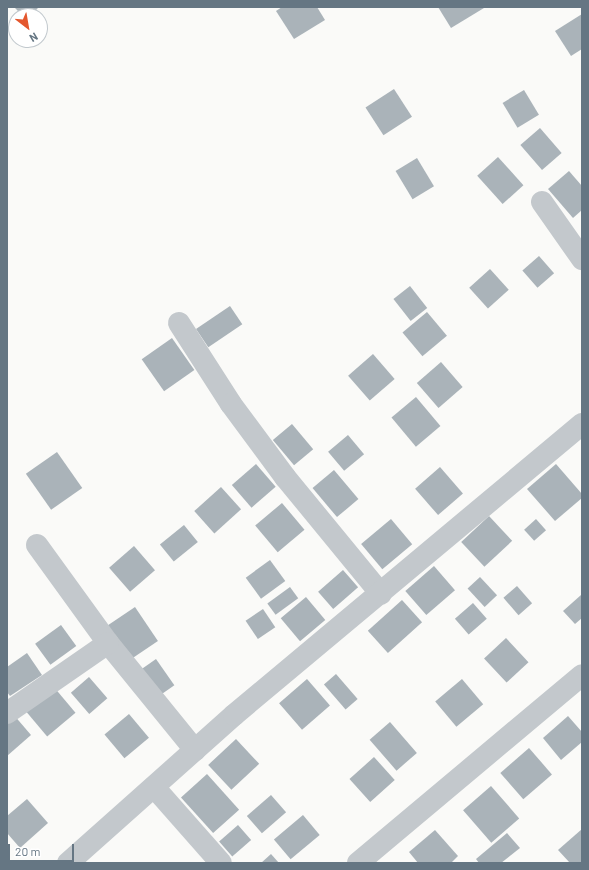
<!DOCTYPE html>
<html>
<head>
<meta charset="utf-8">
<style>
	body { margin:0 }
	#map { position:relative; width:589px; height:870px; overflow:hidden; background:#fafaf8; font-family:Barlow,sans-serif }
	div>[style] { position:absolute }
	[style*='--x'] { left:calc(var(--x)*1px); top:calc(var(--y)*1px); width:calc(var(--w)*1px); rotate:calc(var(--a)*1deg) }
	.building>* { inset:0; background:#aab3b9; transform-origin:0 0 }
	.street>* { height:22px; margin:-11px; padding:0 11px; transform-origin:11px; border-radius:11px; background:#c3c8cc }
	span { translate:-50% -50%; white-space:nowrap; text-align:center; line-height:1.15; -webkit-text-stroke:4px #fff; paint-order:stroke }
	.frame { position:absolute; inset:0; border:8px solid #657683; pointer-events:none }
	.north { position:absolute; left:8px; top:8px; width:40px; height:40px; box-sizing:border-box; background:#fff; border:1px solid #c1c8cd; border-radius:50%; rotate:149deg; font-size:11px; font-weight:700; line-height:16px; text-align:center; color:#657683 }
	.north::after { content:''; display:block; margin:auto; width:14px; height:18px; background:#e4572e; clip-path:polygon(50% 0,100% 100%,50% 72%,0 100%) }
	.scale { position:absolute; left:8px; top:844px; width:66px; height:18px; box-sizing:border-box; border:2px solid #657683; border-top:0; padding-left:5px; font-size:12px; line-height:14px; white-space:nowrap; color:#657683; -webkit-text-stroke:3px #fff; paint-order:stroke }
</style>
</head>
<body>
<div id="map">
	<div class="building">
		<div style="clip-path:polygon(14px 7px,39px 7px,30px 16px,23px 16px)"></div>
		<div style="clip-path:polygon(282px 7px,317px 7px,325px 20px,294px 39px,276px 11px)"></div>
		<div style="clip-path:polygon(438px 7px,483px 7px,484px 8px,451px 28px)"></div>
		<div style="clip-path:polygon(582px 14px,582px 49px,571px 56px,555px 31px)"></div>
		<div style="left:394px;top:89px;width:33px;height:34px;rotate:57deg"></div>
		<div style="left:524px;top:90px;width:29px;height:25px;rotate:59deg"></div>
		<div style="left:540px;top:128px;width:33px;height:26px;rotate:49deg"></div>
		<div style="left:498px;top:157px;width:38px;height:28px;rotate:48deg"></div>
		<div style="left:417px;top:158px;width:33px;height:25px;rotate:59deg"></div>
		<div style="clip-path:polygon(569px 171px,582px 186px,582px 210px,573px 218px,548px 189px)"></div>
		<div style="left:539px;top:256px;width:23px;height:22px;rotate:49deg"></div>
		<div style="left:490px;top:269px;width:28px;height:28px;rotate:48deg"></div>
		<div style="left:410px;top:286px;width:28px;height:21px;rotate:52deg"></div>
		<div style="left:230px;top:306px;width:22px;height:41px;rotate:56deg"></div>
		<div style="left:427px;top:312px;width:31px;height:32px;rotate:50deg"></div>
		<div style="left:172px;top:338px;width:39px;height:37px;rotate:55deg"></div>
		<div style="left:373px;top:354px;width:33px;height:33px;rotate:49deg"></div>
		<div style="left:441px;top:362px;width:33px;height:32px;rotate:49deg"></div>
		<div style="left:416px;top:397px;width:38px;height:32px;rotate:50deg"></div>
		<div style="left:292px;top:424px;width:33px;height:25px;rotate:50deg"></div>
		<div style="left:348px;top:435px;width:25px;height:26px;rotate:50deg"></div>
		<div style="left:57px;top:452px;width:44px;height:38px;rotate:55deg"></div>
		<div style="left:256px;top:464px;width:30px;height:32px;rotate:49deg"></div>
		<div style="clip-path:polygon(556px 464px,582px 494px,582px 498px,555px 521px,527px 489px)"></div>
		<div style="left:440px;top:467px;width:35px;height:33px;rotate:49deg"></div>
		<div style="left:334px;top:470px;width:38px;height:28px;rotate:50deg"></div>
		<div style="left:221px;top:487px;width:30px;height:36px;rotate:48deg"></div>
		<div style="left:282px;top:503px;width:35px;height:35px;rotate:50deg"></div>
		<div style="left:489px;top:516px;width:34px;height:38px;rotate:47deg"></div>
		<div style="left:391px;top:519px;width:33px;height:39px;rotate:50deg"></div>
		<div style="left:536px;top:519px;width:15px;height:16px;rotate:48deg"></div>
		<div style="left:184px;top:525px;width:22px;height:31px;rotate:51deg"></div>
		<div style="left:134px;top:546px;width:32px;height:33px;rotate:49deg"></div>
		<div style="left:270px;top:560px;width:26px;height:30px;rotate:54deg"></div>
		<div style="left:434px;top:566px;width:32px;height:38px;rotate:49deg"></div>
		<div style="left:343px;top:570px;width:23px;height:33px;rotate:49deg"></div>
		<div style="left:480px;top:577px;width:25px;height:17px;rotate:47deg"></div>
		<div style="left:517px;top:586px;width:23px;height:18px;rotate:49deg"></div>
		<div style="left:290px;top:587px;width:14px;height:28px;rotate:54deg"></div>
		<div style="clip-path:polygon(581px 595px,582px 618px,575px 624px,563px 611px)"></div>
		<div style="left:306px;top:597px;width:30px;height:33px;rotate:50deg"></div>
		<div style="left:402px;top:600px;width:30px;height:46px;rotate:48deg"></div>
		<div style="left:473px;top:603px;width:21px;height:24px;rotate:49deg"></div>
		<div style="left:135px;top:607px;width:41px;height:34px;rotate:56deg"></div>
		<div style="left:263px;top:609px;width:22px;height:21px;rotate:56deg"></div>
		<div style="left:61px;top:625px;width:26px;height:32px;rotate:54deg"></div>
		<div style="left:506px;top:638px;width:33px;height:30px;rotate:47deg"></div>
		<div style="clip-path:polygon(27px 653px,42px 675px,10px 696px,7px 692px,7px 667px)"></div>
		<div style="left:156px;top:659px;width:32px;height:17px;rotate:55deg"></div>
		<div style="left:336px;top:674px;width:33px;height:16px;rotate:49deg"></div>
		<div style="left:89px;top:677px;width:28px;height:24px;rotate:49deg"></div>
		<div style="left:307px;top:679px;width:35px;height:37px;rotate:49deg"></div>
		<div style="left:462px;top:679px;width:33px;height:35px;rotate:50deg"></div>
		<div style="left:53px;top:686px;width:35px;height:37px;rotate:50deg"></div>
		<div style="clip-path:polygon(13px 714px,31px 735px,7px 756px,7px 719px)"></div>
		<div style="left:129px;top:714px;width:31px;height:32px;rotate:50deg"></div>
		<div style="clip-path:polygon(568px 716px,582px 732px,582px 742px,561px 760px,543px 738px)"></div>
		<div style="left:390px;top:722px;width:41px;height:27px;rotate:49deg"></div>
		<div style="left:236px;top:739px;width:34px;height:38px;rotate:47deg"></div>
		<div style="left:529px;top:748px;width:35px;height:38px;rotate:49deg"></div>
		<div style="left:374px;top:757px;width:31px;height:33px;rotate:48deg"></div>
		<div style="left:207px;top:774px;width:48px;height:35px;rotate:48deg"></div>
		<div style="left:491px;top:786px;width:43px;height:37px;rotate:49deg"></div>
		<div style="left:271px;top:795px;width:23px;height:32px;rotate:49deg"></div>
		<div style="clip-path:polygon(27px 799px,48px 823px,20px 848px,7px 833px,7px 816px)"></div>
		<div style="left:303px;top:815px;width:26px;height:38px;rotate:50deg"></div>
		<div style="left:238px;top:825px;width:20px;height:25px;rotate:49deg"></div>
		<div style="clip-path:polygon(582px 829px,582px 863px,570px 863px,558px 850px)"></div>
		<div style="clip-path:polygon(435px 830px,458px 856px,451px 863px,418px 863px,409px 852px)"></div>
		<div style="clip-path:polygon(507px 833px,520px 848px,501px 863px,479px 863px,476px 859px)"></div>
		<div style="clip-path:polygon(271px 854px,279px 863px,261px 863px)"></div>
	</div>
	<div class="street">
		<div style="--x:542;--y:202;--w:70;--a:54.9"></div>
		<div style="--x:179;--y:323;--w:96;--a:57.3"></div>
		<div style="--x:231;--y:404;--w:91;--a:53.5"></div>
		<div style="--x:285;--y:477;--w:151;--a:50.6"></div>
		<div style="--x:37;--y:545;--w:121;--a:54.1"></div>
		<div style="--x:108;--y:643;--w:138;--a:50.9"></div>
		<div style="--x:7;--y:713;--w:123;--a:-34.7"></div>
		<div style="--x:154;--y:787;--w:101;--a:48.6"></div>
		<div style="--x:68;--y:863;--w:222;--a:-41.7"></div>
		<div style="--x:234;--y:715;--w:454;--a:-39.9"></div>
		<div style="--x:358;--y:863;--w:292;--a:-40"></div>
	</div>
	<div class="frame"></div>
	<div class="north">N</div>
	<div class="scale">20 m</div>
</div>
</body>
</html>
